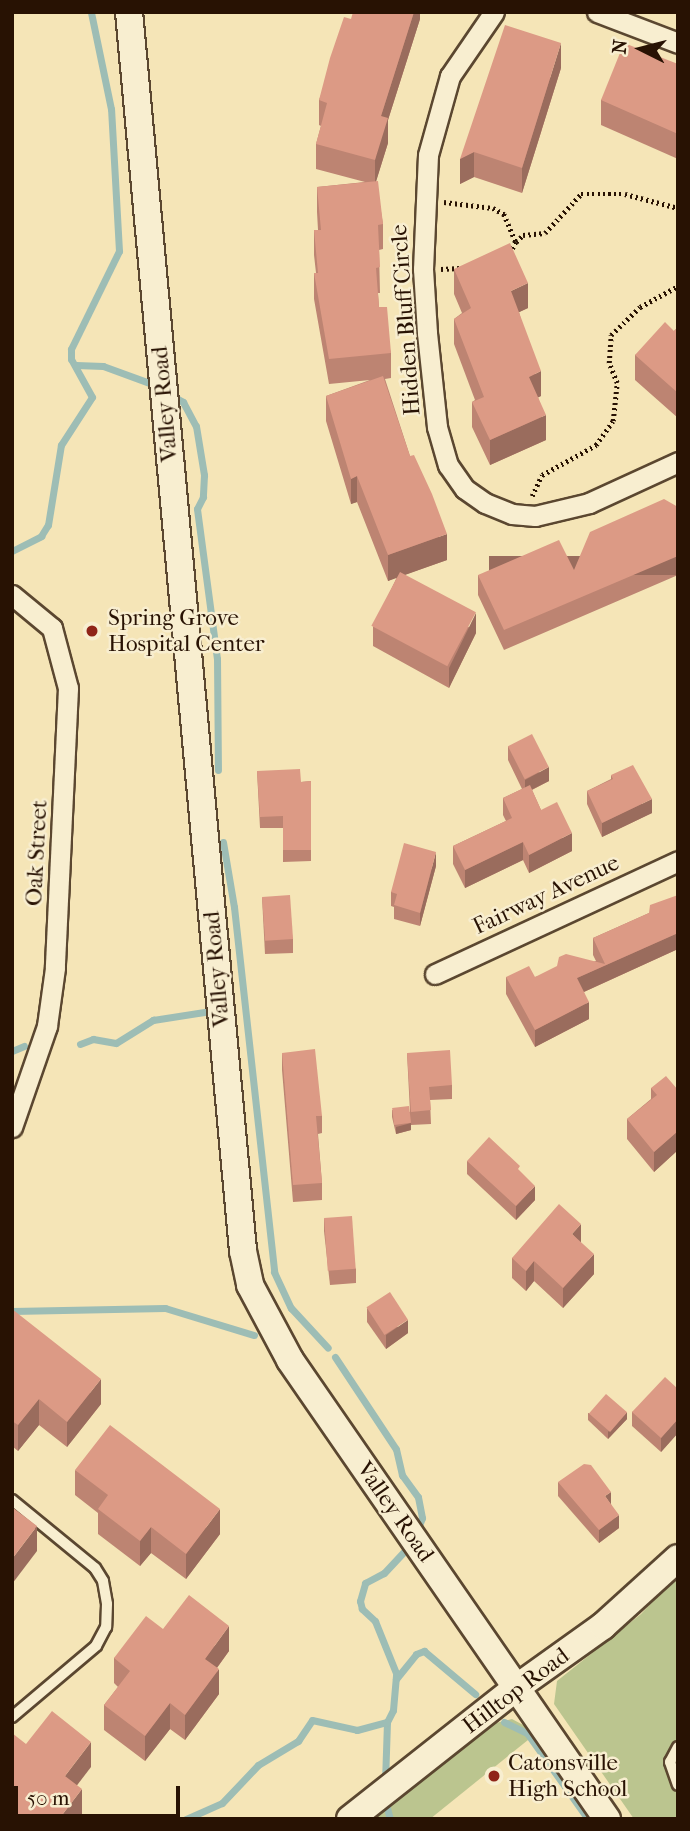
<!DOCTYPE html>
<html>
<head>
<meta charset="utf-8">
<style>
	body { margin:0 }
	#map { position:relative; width:690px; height:1831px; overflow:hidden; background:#f5e5b7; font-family:"IM FELL French Canon",serif }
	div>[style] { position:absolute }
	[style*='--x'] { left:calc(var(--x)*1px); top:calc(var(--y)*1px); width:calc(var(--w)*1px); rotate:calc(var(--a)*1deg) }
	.green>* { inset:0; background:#bbc58f }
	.stream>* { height:7px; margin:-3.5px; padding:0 3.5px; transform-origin:3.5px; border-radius:3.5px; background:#9dbdb5 }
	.path>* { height:4.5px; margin-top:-2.25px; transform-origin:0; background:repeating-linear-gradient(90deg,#281203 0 2px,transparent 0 5.5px) }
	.roads { filter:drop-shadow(2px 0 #5b4730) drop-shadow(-2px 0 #5b4730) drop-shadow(0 2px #5b4730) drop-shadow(0 -2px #5b4730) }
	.lane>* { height:10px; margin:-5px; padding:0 5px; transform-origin:5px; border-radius:5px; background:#f8eed0 }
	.street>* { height:19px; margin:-9.5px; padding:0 9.5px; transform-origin:9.5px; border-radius:9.5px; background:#f8eed0 }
	.secondary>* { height:26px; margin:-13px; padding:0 13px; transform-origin:13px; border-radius:13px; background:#f8eed0 }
	.wall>* { inset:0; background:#bd8472 }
	.shaded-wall>* { inset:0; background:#9a6c5d; transform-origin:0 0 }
	.building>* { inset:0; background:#dc9a85; transform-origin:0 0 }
	.dots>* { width:19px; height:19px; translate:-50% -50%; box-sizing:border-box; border:4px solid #f8eed0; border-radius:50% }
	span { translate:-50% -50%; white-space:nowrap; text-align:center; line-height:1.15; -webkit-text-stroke:5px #f8eed0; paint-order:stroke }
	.street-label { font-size:23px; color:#281203 }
	.poi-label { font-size:23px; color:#281203 }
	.left { translate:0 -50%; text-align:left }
	.frame { position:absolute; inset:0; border:14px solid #281203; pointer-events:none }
	.north { position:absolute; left:606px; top:14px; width:70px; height:70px; -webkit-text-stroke:5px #f8eed0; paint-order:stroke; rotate:276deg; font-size:19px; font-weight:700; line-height:28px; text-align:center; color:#281203 }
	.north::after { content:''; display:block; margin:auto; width:24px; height:32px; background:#281203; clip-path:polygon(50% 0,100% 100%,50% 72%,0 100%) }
	.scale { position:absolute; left:14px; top:1786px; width:166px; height:32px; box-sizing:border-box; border:4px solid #281203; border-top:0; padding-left:9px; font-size:21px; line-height:24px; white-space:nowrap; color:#281203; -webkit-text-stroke:5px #f8eed0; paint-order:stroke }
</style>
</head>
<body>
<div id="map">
	<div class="green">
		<div style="clip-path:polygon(678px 1574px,678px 1819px,634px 1819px,554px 1704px,557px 1681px,641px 1614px)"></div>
		<div style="clip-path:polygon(512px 1719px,525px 1726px,528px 1740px,430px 1819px,374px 1819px,496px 1723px)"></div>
	</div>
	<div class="stream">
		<div style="--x:76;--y:365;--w:27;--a:2"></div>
		<div style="--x:103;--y:366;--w:55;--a:20.1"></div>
		<div style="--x:171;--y:395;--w:14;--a:30"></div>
		<div style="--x:183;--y:402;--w:27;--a:62"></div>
		<div style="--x:196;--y:426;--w:50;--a:80.7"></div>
		<div style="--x:204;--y:475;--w:22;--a:93"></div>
		<div style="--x:203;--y:497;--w:13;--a:117"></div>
		<div style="--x:197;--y:509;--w:151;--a:82.4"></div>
		<div style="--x:217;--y:659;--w:111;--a:89.5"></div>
		<div style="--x:12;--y:551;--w:33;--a:-27"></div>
		<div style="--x:41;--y:536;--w:13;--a:-58"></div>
		<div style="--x:48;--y:525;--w:81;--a:-80.8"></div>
		<div style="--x:61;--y:445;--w:57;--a:-57.1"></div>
		<div style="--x:92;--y:397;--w:43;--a:-118.9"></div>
		<div style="--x:71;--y:359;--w:10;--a:-90"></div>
		<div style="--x:71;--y:349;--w:109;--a:-63.9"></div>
		<div style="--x:119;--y:251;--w:142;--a:-93.2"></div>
		<div style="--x:111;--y:109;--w:99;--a:-101.7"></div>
		<div style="--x:223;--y:842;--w:66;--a:80.4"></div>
		<div style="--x:234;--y:907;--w:367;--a:83.7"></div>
		<div style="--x:274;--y:1272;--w:40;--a:65"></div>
		<div style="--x:291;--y:1308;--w:54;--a:47.2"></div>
		<div style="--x:80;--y:1044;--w:14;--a:-21"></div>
		<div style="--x:93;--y:1039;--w:23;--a:10"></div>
		<div style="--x:116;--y:1043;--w:44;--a:-31.9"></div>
		<div style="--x:153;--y:1020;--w:52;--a:-8.9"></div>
		<div style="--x:12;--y:1051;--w:13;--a:-23"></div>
		<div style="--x:12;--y:1311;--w:153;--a:-1.1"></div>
		<div style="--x:165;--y:1308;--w:93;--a:16.9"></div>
		<div style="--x:335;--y:1357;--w:110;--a:56.5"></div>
		<div style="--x:396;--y:1449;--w:27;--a:77"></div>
		<div style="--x:402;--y:1475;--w:27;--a:54"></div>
		<div style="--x:418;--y:1497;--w:21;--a:79"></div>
		<div style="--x:422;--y:1518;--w:16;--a:112"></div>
		<div style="--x:396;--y:1679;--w:32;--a:-51"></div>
		<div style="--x:416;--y:1654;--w:9;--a:-21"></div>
		<div style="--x:424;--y:1651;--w:67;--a:40.1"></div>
		<div style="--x:504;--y:1722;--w:25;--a:26"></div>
		<div style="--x:527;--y:1733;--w:105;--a:54.7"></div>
		<div style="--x:385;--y:1782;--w:60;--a:-88.1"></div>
		<div style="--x:387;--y:1722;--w:13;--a:-63"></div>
		<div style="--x:393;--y:1710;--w:37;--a:-85"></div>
		<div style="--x:396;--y:1673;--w:56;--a:-112"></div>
		<div style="--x:375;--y:1621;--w:18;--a:-137"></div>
		<div style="--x:362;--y:1609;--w:8;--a:-104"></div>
		<div style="--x:360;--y:1601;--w:19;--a:-74"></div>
		<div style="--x:365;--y:1583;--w:21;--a:-28"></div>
		<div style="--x:384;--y:1573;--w:40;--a:-47"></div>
		<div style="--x:387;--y:1808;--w:11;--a:75"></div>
		<div style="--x:186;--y:1819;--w:39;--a:-24"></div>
		<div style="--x:222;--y:1803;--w:52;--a:-46.5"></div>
		<div style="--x:258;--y:1765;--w:47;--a:-31"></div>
		<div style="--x:298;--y:1741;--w:25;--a:-56"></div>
		<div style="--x:312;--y:1720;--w:46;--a:12.5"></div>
		<div style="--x:357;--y:1730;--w:31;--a:-15"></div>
	</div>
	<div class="path">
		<div style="--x:444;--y:202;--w:49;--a:7"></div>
		<div style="--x:493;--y:208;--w:13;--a:29"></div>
		<div style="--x:504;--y:214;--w:30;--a:67"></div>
		<div style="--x:516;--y:242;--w:13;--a:117"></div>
		<div style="--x:516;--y:242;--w:10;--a:-45"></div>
		<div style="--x:523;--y:235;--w:22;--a:-5"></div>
		<div style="--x:545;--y:233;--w:53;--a:-47.3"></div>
		<div style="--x:581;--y:194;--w:44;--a:0"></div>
		<div style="--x:625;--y:194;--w:55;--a:14.8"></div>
		<div style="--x:441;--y:269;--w:19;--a:-3"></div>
		<div style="--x:532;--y:496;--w:23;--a:-65"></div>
		<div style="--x:542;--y:475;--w:62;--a:-29.1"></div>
		<div style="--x:596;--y:445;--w:29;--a:-55"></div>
		<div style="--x:613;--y:421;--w:38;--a:-84"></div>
		<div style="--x:617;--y:383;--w:22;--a:-112"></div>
		<div style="--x:609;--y:363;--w:28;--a:-86"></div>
		<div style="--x:611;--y:335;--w:40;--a:-44"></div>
		<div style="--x:640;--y:307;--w:43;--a:-28.9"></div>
	</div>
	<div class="roads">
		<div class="lane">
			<div style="--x:12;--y:1500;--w:107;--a:39.3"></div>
			<div style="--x:95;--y:1568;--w:15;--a:58"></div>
			<div style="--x:103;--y:1581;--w:23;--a:80"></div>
			<div style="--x:107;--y:1604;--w:23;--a:92"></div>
			<div style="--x:106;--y:1627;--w:21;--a:118"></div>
			<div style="--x:96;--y:1646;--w:110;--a:139.8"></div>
			<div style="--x:678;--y:1747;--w:17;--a:118"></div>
			<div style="--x:670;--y:1762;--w:24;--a:71"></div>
		</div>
		<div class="street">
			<div style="--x:494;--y:12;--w:78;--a:124.5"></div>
			<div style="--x:450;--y:76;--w:82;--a:105.6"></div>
			<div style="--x:428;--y:155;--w:114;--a:92.5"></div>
			<div style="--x:423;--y:269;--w:64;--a:86.4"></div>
			<div style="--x:427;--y:333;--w:95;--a:83.9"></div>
			<div style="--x:437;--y:427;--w:40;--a:74"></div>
			<div style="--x:448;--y:465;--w:29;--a:55"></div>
			<div style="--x:465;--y:489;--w:24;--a:35"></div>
			<div style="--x:485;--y:503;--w:29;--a:22"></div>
			<div style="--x:512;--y:514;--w:23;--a:5"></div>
			<div style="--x:535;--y:516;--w:56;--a:-13.5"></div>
			<div style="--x:589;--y:503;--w:98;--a:-24.7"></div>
			<div style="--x:597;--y:12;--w:87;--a:20.9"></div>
			<div style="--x:12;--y:595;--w:52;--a:39.5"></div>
			<div style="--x:52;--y:628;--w:62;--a:75.1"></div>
			<div style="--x:68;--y:688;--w:280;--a:92.7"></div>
			<div style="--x:55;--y:968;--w:59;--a:97.9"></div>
			<div style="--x:47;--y:1026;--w:107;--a:109.1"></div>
			<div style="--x:435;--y:974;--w:268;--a:-24.9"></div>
		</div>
		<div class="secondary">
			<div style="--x:129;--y:12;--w:1244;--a:84.74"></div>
			<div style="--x:243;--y:1251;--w:35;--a:78"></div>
			<div style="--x:250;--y:1285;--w:85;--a:61.9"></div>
			<div style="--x:290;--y:1360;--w:558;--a:55.37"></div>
			<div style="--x:350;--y:1819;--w:211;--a:-38.3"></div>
			<div style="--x:516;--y:1688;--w:107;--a:-35.5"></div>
			<div style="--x:603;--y:1626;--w:101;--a:-42.2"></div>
		</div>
	</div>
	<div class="wall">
		<div style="clip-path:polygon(420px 12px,420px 19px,388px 120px,388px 143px,376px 181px,383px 224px,383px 249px,379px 250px,380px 293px,378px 293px,379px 307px,391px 353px,391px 378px,385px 379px,410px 456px,447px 560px,404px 575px,476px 633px,449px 688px,373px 646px,373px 627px,397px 577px,388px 581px,357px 502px,351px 504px,326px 421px,326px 396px,370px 380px,329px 384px,314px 299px,314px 273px,316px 273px,314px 255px,314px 230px,318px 230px,317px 212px,317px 187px,365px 182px,316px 169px,316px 144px,321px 126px,319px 125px,319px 100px,351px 19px)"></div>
		<div style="clip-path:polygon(678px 64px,678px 159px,601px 125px,601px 100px)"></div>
		<div style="clip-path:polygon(561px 68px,522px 193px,474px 177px,460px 184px,460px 159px)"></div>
		<div style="clip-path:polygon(454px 269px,528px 308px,519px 312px,541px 396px,538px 397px,546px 440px,490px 465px,472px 427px,472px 402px,475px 400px,454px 344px,454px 319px,462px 313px,454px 294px)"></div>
		<div style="clip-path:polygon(678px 327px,678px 418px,635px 380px,635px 355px,674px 331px)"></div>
		<div style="clip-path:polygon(678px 507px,678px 575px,504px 650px,478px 595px,478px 575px,574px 570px)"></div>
		<div style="clip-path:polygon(508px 746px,549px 781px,532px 790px,541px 810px,572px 851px,529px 873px,523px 860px,465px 888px,453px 864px,453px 846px,506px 821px,503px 815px,503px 798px,522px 789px,508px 760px)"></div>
		<div style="clip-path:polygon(257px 771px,301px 782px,311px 781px,311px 861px,283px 862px,283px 828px,260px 828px)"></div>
		<div style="clip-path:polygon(611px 775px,652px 813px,602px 837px,587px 804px,587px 791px,611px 779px)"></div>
		<div style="clip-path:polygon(436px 866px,420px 926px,394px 919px,394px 907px,391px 906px,391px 892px)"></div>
		<div style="clip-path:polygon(678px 895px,678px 949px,584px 992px,589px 1019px,535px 1047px,506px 994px,506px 977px,535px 977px,596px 961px,593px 955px,593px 938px,649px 913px)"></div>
		<div style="clip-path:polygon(262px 897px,293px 939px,293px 953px,265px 954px)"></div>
		<div style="clip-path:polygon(282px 1053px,322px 1116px,322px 1133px,318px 1134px,322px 1183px,322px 1200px,293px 1202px,282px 1070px)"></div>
		<div style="clip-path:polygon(407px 1053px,452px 1085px,452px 1099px,430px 1100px,431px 1124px,411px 1125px,411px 1130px,396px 1134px,392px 1117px,392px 1110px,410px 1112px)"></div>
		<div style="clip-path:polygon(651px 1088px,678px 1090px,678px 1150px,654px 1172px,627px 1139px,627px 1119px,651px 1099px)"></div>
		<div style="clip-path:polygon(467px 1161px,520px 1172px,535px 1200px,516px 1220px,467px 1174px)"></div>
		<div style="clip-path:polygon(324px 1218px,356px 1269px,356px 1283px,330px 1285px,324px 1231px)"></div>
		<div style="clip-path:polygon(581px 1243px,594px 1274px,563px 1308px,534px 1281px,526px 1291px,512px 1278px,512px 1258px)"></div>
		<div style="clip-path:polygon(367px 1308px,408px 1333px,386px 1349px,367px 1322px)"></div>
		<div style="clip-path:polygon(12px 1309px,101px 1404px,67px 1447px,39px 1425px,18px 1451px,12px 1446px)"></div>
		<div style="clip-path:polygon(678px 1389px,678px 1433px,661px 1452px,632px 1426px,632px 1412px)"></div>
		<div style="clip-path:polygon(588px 1413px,627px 1419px,608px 1439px,588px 1420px)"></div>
		<div style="clip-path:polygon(75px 1470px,220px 1534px,186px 1579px,151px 1553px,140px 1566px,98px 1534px,98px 1513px,75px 1495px)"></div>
		<div style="clip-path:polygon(558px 1482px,611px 1504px,619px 1528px,599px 1543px,558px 1496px)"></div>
		<div style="clip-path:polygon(163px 1629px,229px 1651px,217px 1668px,219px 1694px,185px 1740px,170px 1729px,145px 1761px,104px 1730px,104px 1705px,118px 1687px,114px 1683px,114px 1658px)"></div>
	</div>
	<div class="shaded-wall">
		<div style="clip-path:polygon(414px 12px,420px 12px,420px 19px,388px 120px,388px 143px,375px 185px,375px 160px,381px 116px)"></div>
		<div style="clip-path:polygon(561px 43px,561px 68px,522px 193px,522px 168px)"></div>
		<div style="clip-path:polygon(474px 152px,474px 177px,460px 184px,460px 159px)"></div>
		<div style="clip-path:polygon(528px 283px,528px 308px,511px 316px,511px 291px)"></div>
		<div style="clip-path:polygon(541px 371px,541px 396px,529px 402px,529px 377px)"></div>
		<div style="clip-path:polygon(546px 415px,546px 440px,490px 465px,490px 440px)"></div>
		<div style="clip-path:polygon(357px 476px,357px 502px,351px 504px,351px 479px)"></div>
		<div style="clip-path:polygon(447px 534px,447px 560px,388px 581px,388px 555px)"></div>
		<div style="left:678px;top:556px;width:19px;height:189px;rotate:90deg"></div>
		<div style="clip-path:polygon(476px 613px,476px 633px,449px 688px,449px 668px)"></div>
		<div style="clip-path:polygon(549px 767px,549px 781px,525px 793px,525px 780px)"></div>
		<div style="clip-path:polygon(652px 799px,652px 813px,602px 837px,602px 823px)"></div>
		<div style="clip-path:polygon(572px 833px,572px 851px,529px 873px,529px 855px)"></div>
		<div style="clip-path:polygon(523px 842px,523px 860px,465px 888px,465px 870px)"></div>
		<div style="clip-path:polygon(436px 852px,436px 866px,420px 926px,420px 913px)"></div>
		<div style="clip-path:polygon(678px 933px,678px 949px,577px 995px,577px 978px)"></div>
		<div style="clip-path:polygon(589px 1002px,589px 1019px,535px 1047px,535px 1030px)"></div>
		<div style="clip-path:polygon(411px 1123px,411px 1130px,396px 1134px,396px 1127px)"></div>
		<div style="clip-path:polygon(678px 1131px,678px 1150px,654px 1172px,654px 1152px)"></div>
		<div style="clip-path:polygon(535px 1186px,535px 1200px,516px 1220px,516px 1206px)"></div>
		<div style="clip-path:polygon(581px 1224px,581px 1244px,572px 1234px)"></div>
		<div style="clip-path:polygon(594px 1254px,594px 1274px,563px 1308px,563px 1288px)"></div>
		<div style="clip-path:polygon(534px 1261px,534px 1281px,526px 1291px,526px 1271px)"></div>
		<div style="clip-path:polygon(408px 1320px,408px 1333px,386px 1349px,386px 1335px)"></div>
		<div style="clip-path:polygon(101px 1379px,101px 1404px,67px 1447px,67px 1422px)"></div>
		<div style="clip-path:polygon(39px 1399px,39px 1425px,18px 1451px,18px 1425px)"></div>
		<div style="clip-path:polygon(627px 1412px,627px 1419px,608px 1439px,608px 1432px)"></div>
		<div style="clip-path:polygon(678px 1419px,678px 1433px,661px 1452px,661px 1438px)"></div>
		<div style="clip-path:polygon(611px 1492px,611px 1505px,605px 1496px)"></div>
		<div style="clip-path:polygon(220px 1509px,220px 1534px,186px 1579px,186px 1554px)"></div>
		<div style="clip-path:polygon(619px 1515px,619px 1528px,599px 1543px,599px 1530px)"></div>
		<div style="clip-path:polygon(37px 1526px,37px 1551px,12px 1584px,12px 1559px)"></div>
		<div style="clip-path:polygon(151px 1527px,151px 1553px,140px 1566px,140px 1541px)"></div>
		<div style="clip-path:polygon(229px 1626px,229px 1651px,205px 1684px,205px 1659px)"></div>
		<div style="clip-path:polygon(219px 1669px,219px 1694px,185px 1740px,185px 1715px)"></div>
		<div style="clip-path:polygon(170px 1703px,170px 1729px,145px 1761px,145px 1736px)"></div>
		<div style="clip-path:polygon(91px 1742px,91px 1767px,65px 1801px,65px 1776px)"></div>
		<div style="clip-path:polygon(82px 1789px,82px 1814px,78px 1819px,59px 1819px)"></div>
	</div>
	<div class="building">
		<div style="clip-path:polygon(353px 12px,414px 12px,381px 116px,388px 118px,375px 160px,316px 144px,327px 103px,319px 100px,330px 58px,344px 17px,351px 19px)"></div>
		<div style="clip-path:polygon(505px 25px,561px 43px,522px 168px,474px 152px,460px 159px)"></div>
		<div style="clip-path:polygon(624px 43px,678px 64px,678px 134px,601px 100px)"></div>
		<div style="clip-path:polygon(378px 181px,383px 224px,378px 225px,380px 267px,376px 268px,379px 307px,387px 307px,391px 353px,329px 359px,314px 273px,318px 273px,314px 230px,321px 230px,317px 187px)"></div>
		<div style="clip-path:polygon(510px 243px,528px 283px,511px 291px,541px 371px,529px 377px,546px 415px,490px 440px,472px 402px,484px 397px,454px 319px,471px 308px,454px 269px)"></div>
		<div style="clip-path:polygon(665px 322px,674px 331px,678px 327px,678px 393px,635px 355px)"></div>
		<div style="clip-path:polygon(383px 376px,410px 456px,414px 455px,432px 494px,447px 534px,388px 555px,357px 476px,351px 479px,326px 396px)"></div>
		<div style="clip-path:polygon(664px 499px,678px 507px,678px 556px,504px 630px,478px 575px,559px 540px,574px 570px,590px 532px)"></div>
		<div style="left:400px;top:572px;width:86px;height:61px;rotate:28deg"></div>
		<div style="left:532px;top:734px;width:37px;height:27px;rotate:63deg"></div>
		<div style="clip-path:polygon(633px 765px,652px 799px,602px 823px,587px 791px,613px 779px,611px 775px)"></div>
		<div style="clip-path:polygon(300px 769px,301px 782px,311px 781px,311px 850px,283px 850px,283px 816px,260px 817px,257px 771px)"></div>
		<div style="clip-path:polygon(530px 785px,541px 810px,557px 802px,572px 833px,529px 855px,523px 842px,465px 870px,453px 846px,512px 818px,503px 798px)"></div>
		<div style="clip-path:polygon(404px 843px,436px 852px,420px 913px,394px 905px,397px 894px,391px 892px)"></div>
		<div style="left:290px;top:895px;width:44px;height:28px;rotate:86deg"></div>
		<div style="clip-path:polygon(678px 895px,678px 933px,577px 978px,589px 1002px,535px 1030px,506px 977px,529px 966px,535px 977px,557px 966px,559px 957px,566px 954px,605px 964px,593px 938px,649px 913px,650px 905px)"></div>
		<div style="clip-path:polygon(315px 1049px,322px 1116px,316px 1116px,322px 1183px,293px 1185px,282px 1053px)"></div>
		<div style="clip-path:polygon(450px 1050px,452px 1085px,429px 1087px,431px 1110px,411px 1112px,407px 1053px)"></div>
		<div style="clip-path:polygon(666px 1076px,678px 1090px,678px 1131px,654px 1152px,627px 1119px,657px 1095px,651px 1088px)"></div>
		<div style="left:409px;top:1106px;width:17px;height:17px;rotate:83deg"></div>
		<div style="clip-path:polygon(489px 1137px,520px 1166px,518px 1169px,535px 1186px,516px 1206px,467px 1161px)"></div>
		<div style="clip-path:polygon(559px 1204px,581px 1224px,572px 1234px,594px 1254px,563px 1288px,534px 1261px,526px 1271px,512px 1258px)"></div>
		<div style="left:352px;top:1216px;width:53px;height:28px;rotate:86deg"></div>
		<div style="left:390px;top:1292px;width:33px;height:28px;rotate:57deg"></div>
		<div style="clip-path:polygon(12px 1309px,101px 1379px,67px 1422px,39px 1399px,18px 1425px,12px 1421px)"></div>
		<div style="clip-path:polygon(665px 1377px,678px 1389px,678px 1419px,661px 1438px,632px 1412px)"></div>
		<div style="left:606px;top:1394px;width:28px;height:26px;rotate:41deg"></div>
		<div style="clip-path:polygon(110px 1425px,220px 1509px,186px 1554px,151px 1527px,140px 1541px,98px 1509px,108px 1495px,75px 1470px)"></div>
		<div style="clip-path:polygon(584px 1464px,591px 1465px,611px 1492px,605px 1496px,619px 1515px,599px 1530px,558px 1482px)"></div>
		<div style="clip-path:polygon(12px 1507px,37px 1526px,12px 1559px)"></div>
		<div style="clip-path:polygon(189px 1595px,229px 1626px,205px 1659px,219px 1669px,185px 1715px,170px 1703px,145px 1736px,104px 1705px,130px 1671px,114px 1658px,146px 1616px,163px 1629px)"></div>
		<div style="clip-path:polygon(52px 1711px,91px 1742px,65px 1776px,82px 1789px,59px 1819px,12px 1819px,12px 1733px,26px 1744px)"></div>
	</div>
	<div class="dots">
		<div style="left:92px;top:631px;background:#8f2418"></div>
		<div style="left:494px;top:1776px;background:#8f2418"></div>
	</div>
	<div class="street-label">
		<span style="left:406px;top:320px;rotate:-94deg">Hidden Bluff Circle</span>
		<span style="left:165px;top:404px;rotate:-95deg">Valley Road</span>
		<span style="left:37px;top:853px;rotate:-87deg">Oak Street</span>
		<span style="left:546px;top:895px;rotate:-25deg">Fairway Avenue</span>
		<span style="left:217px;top:969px;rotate:-95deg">Valley Road</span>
		<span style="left:395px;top:1512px;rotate:55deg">Valley Road</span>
		<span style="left:516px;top:1691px;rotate:-37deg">Hilltop Road</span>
	</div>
	<div class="poi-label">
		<span class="left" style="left:108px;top:631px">Spring Grove<br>Hospital Center</span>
		<span class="left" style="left:508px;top:1776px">Catonsville<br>High School</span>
	</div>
	<div class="frame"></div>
	<div class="north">N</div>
	<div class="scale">50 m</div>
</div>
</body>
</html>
